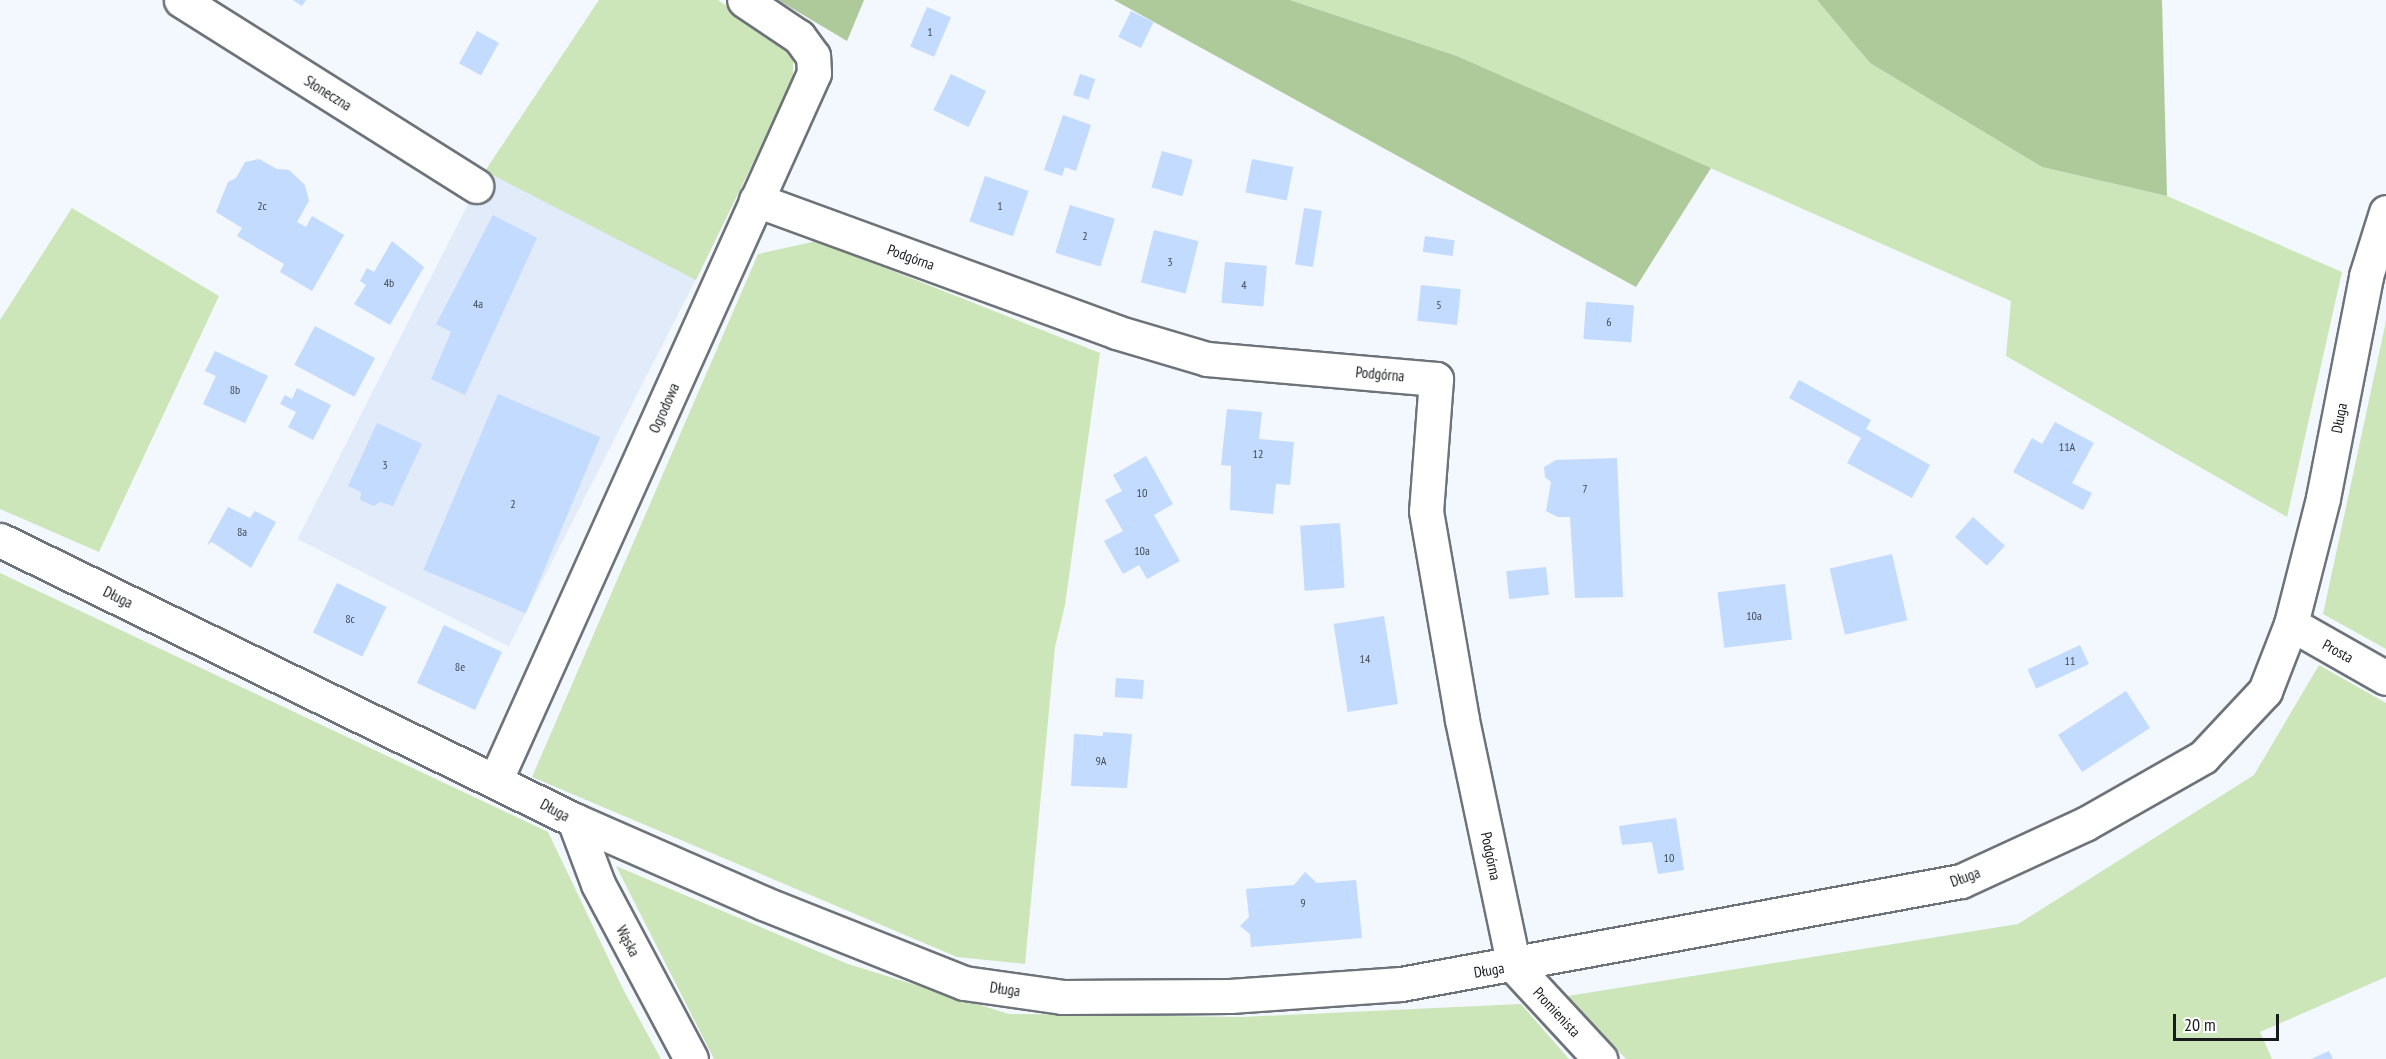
<!DOCTYPE html>
<html>
<head>
<meta charset="utf-8">
<style>
	body { margin:0 }
	#map { position:relative; width:2386px; height:1059px; overflow:hidden; background:#f3f7fe; font-family:"PT Sans Narrow",sans-serif }
	div>[style] { position:absolute }
	[style*='--x'] { left:calc(var(--x)*1px); top:calc(var(--y)*1px); width:calc(var(--w)*1px); rotate:calc(var(--a)*1deg) }
	.built>* { inset:0; background:#e1ebf9; transform-origin:0 0 }
	.green>* { inset:0; background:#cce6ba }
	.forest>* { inset:0; background:#aec99a }
	.building>* { inset:0; background:#c2dbff; transform-origin:0 0 }
	.roads { filter:drop-shadow(2px 0 #6e737a) drop-shadow(-2px 0 #6e737a) drop-shadow(0 2px #6e737a) drop-shadow(0 -2px #6e737a) }
	.minor>* { height:33px; margin:-16.5px; padding:0 16.5px; transform-origin:16.5px; border-radius:16.5px; background:#fff }
	span { translate:-50% -50%; white-space:nowrap; text-align:center; line-height:1.15; -webkit-text-stroke:4.5px #fff; paint-order:stroke }
	.number-label { font-size:12px; color:#424a55 }
	.number-label span { -webkit-text-stroke-width:0 }
	.street-label { font-size:15px; color:#181a1c }
	.scale { position:absolute; left:2173px; top:1014px; width:106px; height:27px; box-sizing:border-box; border:3px solid #181a1c; border-top:0; padding-left:8px; font-size:18px; line-height:21px; white-space:nowrap; color:#181a1c; -webkit-text-stroke:4px #fff; paint-order:stroke }
</style>
</head>
<body>
<div id="map">
	<div class="built">
		<div style="left:485px;top:171px;width:237px;height:413px;rotate:27deg"></div>
	</div>
	<div class="green">
		<div style="clip-path:polygon(599px 0,718px 0,793px 51px,793px 81px,696px 280px,485px 171px)"></div>
		<div style="clip-path:polygon(1290px 0,1817px 0,1870px 63px,2042px 167px,2167px 196px,2342px 272px,2287px 517px,2006px 356px,2011px 301px,1457px 56px)"></div>
		<div style="clip-path:polygon(72px 208px,219px 296px,99px 552px,0 509px,0 320px)"></div>
		<div style="clip-path:polygon(817px 241px,1100px 353px,1065px 605px,1055px 647px,1025px 964px,957px 957px,532px 777px,758px 254px)"></div>
		<div style="clip-path:polygon(2386px 321px,2386px 649px,2323px 614px)"></div>
		<div style="clip-path:polygon(0 573px,548px 832px,624px 991px,661px 1059px,0 1059px)"></div>
		<div style="clip-path:polygon(2319px 665px,2386px 703px,2386px 977px,2260px 1032px,2272px 1059px,1626px 1059px,1568px 996px,2018px 924px,2254px 775px)"></div>
		<div style="clip-path:polygon(616px 866px,848px 964px,1009px 1014px,1242px 1017px,1521px 1004px,1569px 1059px,714px 1059px)"></div>
	</div>
	<div class="forest">
		<div style="clip-path:polygon(778px 0,864px 0,847px 41px)"></div>
		<div style="clip-path:polygon(1114px 0,1290px 0,1457px 56px,1711px 168px,1636px 287px)"></div>
		<div style="clip-path:polygon(1817px 0,2162px 0,2167px 196px,2042px 167px,1870px 63px)"></div>
	</div>
	<div class="building">
		<div style="clip-path:polygon(293px 0,306px 0,302px 6px)"></div>
		<div style="left:927px;top:7px;width:26px;height:43px;rotate:23deg"></div>
		<div style="left:1131px;top:11px;width:25px;height:29px;rotate:26deg"></div>
		<div style="left:477px;top:31px;width:25px;height:37px;rotate:29deg"></div>
		<div style="left:951px;top:74px;width:39px;height:40px;rotate:26deg"></div>
		<div style="left:1080px;top:74px;width:16px;height:22px;rotate:18deg"></div>
		<div style="clip-path:polygon(1063px 115px,1091px 125px,1076px 171px,1065px 167px,1062px 176px,1044px 170px)"></div>
		<div style="left:1162px;top:151px;width:32px;height:38px;rotate:16deg"></div>
		<div style="clip-path:polygon(259px 159px,277px 169px,289px 170px,305px 185px,309px 201px,297px 222px,306px 227px,312px 216px,344px 235px,312px 291px,280px 272px,284px 264px,237px 236px,242px 228px,216px 212px,228px 182px,236px 178px,245px 162px)"></div>
		<div style="left:1252px;top:159px;width:42px;height:34px;rotate:11deg"></div>
		<div style="left:985px;top:176px;width:46px;height:48px;rotate:19deg"></div>
		<div style="left:1070px;top:205px;width:47px;height:50px;rotate:17deg"></div>
		<div style="left:1304px;top:208px;width:18px;height:57px;rotate:9deg"></div>
		<div style="clip-path:polygon(493px 215px,537px 238px,465px 395px,431px 379px,451px 332px,436px 324px)"></div>
		<div style="left:1154px;top:230px;width:46px;height:54px;rotate:14deg"></div>
		<div style="left:1425px;top:236px;width:30px;height:16px;rotate:8deg"></div>
		<div style="clip-path:polygon(392px 241px,424px 267px,390px 325px,354px 304px,366px 285px,360px 281px,367px 268px,374px 272px)"></div>
		<div style="left:1225px;top:262px;width:42px;height:41px;rotate:5deg"></div>
		<div style="left:1421px;top:285px;width:40px;height:36px;rotate:6deg"></div>
		<div style="left:1586px;top:302px;width:48px;height:37px;rotate:4deg"></div>
		<div style="left:315px;top:326px;width:68px;height:44px;rotate:28deg"></div>
		<div style="clip-path:polygon(215px 351px,268px 376px,245px 423px,203px 404px,216px 376px,205px 371px)"></div>
		<div style="clip-path:polygon(1799px 380px,1871px 420px,1866px 429px,1930px 465px,1912px 498px,1847px 463px,1861px 438px,1789px 398px)"></div>
		<div style="clip-path:polygon(297px 388px,331px 405px,313px 440px,288px 427px,296px 412px,280px 404px,285px 395px,292px 399px)"></div>
		<div style="left:498px;top:394px;width:111px;height:191px;rotate:23deg"></div>
		<div style="clip-path:polygon(1227px 409px,1262px 412px,1259px 439px,1294px 442px,1290px 485px,1276px 484px,1273px 514px,1230px 510px,1231px 466px,1221px 465px)"></div>
		<div style="clip-path:polygon(2055px 422px,2094px 443px,2072px 483px,2092px 493px,2083px 510px,2013px 472px,2032px 438px,2042px 444px)"></div>
		<div style="clip-path:polygon(377px 423px,422px 444px,393px 506px,380px 502px,374px 506px,360px 500px,361px 492px,348px 486px)"></div>
		<div style="clip-path:polygon(1146px 456px,1173px 504px,1154px 515px,1180px 561px,1147px 579px,1139px 565px,1123px 574px,1104px 541px,1123px 531px,1105px 500px,1122px 491px,1113px 475px)"></div>
		<div style="clip-path:polygon(1617px 458px,1623px 597px,1575px 598px,1570px 517px,1558px 517px,1546px 511px,1551px 482px,1545px 477px,1544px 467px,1556px 460px)"></div>
		<div style="clip-path:polygon(228px 507px,250px 518px,255px 511px,276px 522px,251px 568px,212px 542px,207px 545px)"></div>
		<div style="left:1973px;top:517px;width:43px;height:27px;rotate:42deg"></div>
		<div style="left:1340px;top:523px;width:65px;height:40px;rotate:86deg"></div>
		<div style="left:1892px;top:554px;width:68px;height:64px;rotate:77deg"></div>
		<div style="left:1546px;top:567px;width:28px;height:40px;rotate:84deg"></div>
		<div style="left:337px;top:583px;width:55px;height:55px;rotate:26deg"></div>
		<div style="left:1785px;top:584px;width:56px;height:68px;rotate:83deg"></div>
		<div style="left:1384px;top:616px;width:89px;height:51px;rotate:81deg"></div>
		<div style="left:444px;top:625px;width:64px;height:64px;rotate:25deg"></div>
		<div style="left:2080px;top:645px;width:21px;height:58px;rotate:65deg"></div>
		<div style="left:1116px;top:678px;width:28px;height:19px;rotate:4deg"></div>
		<div style="left:2126px;top:691px;width:44px;height:81px;rotate:57deg"></div>
		<div style="clip-path:polygon(1103px 732px,1132px 734px,1127px 788px,1071px 786px,1074px 734px,1103px 736px)"></div>
		<div style="clip-path:polygon(1676px 818px,1684px 870px,1658px 874px,1652px 842px,1622px 845px,1619px 826px)"></div>
		<div style="clip-path:polygon(1305px 872px,1317px 883px,1356px 880px,1362px 938px,1251px 947px,1250px 934px,1240px 926px,1249px 917px,1246px 889px,1294px 885px)"></div>
		<div style="clip-path:polygon(2329px 1051px,2333px 1059px,2311px 1059px)"></div>
	</div>
	<div class="roads">
		<div class="minor">
			<div style="--x:181;--y:0;--w:349;--a:32.2"></div>
			<div style="--x:756;--y:200;--w:383;--a:20.1"></div>
			<div style="--x:1116;--y:332;--w:95;--a:16.5"></div>
			<div style="--x:1207;--y:359;--w:230;--a:5"></div>
			<div style="--x:1436;--y:379;--w:132;--a:94.3"></div>
			<div style="--x:1426;--y:511;--w:212;--a:80.2"></div>
			<div style="--x:1462;--y:720;--w:251;--a:78.1"></div>
			<div style="--x:1514;--y:966;--w:127;--a:47.2"></div>
			<div style="--x:0;--y:540;--w:639;--a:26"></div>
			<div style="--x:574;--y:820;--w:206;--a:23.7"></div>
			<div style="--x:763;--y:903;--w:216;--a:21.7"></div>
			<div style="--x:964;--y:983;--w:99;--a:8.1"></div>
			<div style="--x:1062;--y:997;--w:168;--a:-0.3"></div>
			<div style="--x:1230;--y:996;--w:171;--a:-4"></div>
			<div style="--x:1401;--y:984;--w:569;--a:-10.42"></div>
			<div style="--x:1961;--y:881;--w:136;--a:-24.7"></div>
			<div style="--x:2085;--y:824;--w:136;--a:-29.6"></div>
			<div style="--x:2203;--y:757;--w:91;--a:-46.8"></div>
			<div style="--x:2265;--y:691;--w:72;--a:-68.8"></div>
			<div style="--x:2291;--y:624;--w:130;--a:-75.7"></div>
			<div style="--x:2323;--y:498;--w:226;--a:-79"></div>
			<div style="--x:2366;--y:276;--w:67;--a:-72.6"></div>
			<div style="--x:2291;--y:624;--w:109;--a:29.6"></div>
			<div style="--x:496;--y:779;--w:774;--a:-65.75"></div>
			<div style="--x:814;--y:73;--w:17;--a:-93"></div>
			<div style="--x:813;--y:56;--w:24;--a:-126"></div>
			<div style="--x:799;--y:37;--w:66;--a:-146.1"></div>
			<div style="--x:574;--y:820;--w:68;--a:69.4"></div>
			<div style="--x:598;--y:884;--w:198;--a:62"></div>
		</div>
	</div>
	<div class="number-label">
		<span style="left:930px;top:32px">1</span>
		<span style="left:262px;top:206px">2c</span>
		<span style="left:1000px;top:206px">1</span>
		<span style="left:1085px;top:236px">2</span>
		<span style="left:1170px;top:262px">3</span>
		<span style="left:389px;top:283px">4b</span>
		<span style="left:1244px;top:285px">4</span>
		<span style="left:478px;top:304px">4a</span>
		<span style="left:1439px;top:305px">5</span>
		<span style="left:1609px;top:322px">6</span>
		<span style="left:235px;top:390px">8b</span>
		<span style="left:2067px;top:447px">11A</span>
		<span style="left:1258px;top:454px">12</span>
		<span style="left:385px;top:465px">3</span>
		<span style="left:1585px;top:489px">7</span>
		<span style="left:1142px;top:493px">10</span>
		<span style="left:513px;top:504px">2</span>
		<span style="left:242px;top:532px">8a</span>
		<span style="left:1142px;top:551px">10a</span>
		<span style="left:1754px;top:616px">10a</span>
		<span style="left:350px;top:619px">8c</span>
		<span style="left:1365px;top:659px">14</span>
		<span style="left:2070px;top:661px">11</span>
		<span style="left:460px;top:667px">8e</span>
		<span style="left:1101px;top:761px">9A</span>
		<span style="left:1669px;top:858px">10</span>
		<span style="left:1303px;top:903px">9</span>
	</div>
	<div class="street-label">
		<span style="left:328px;top:93px;rotate:32deg">Słoneczna</span>
		<span style="left:911px;top:257px;rotate:20deg">Podgórna</span>
		<span style="left:1380px;top:374px;rotate:5deg">Podgórna</span>
		<span style="left:664px;top:408px;rotate:-66deg">Ogrodowa</span>
		<span style="left:2339px;top:418px;rotate:-79deg">Długa</span>
		<span style="left:118px;top:597px;rotate:26deg">Długa</span>
		<span style="left:2338px;top:651px;rotate:29deg">Prosta</span>
		<span style="left:555px;top:810px;rotate:28deg">Długa</span>
		<span style="left:1491px;top:856px;rotate:78deg">Podgórna</span>
		<span style="left:1965px;top:877px;rotate:-20deg">Długa</span>
		<span style="left:628px;top:941px;rotate:62deg">Wąska</span>
		<span style="left:1489px;top:970px;rotate:-9deg">Długa</span>
		<span style="left:1005px;top:989px;rotate:8deg">Długa</span>
		<span style="left:1557px;top:1012px;rotate:47deg">Promienista</span>
	</div>
	<div class="scale">20 m</div>
</div>
</body>
</html>
